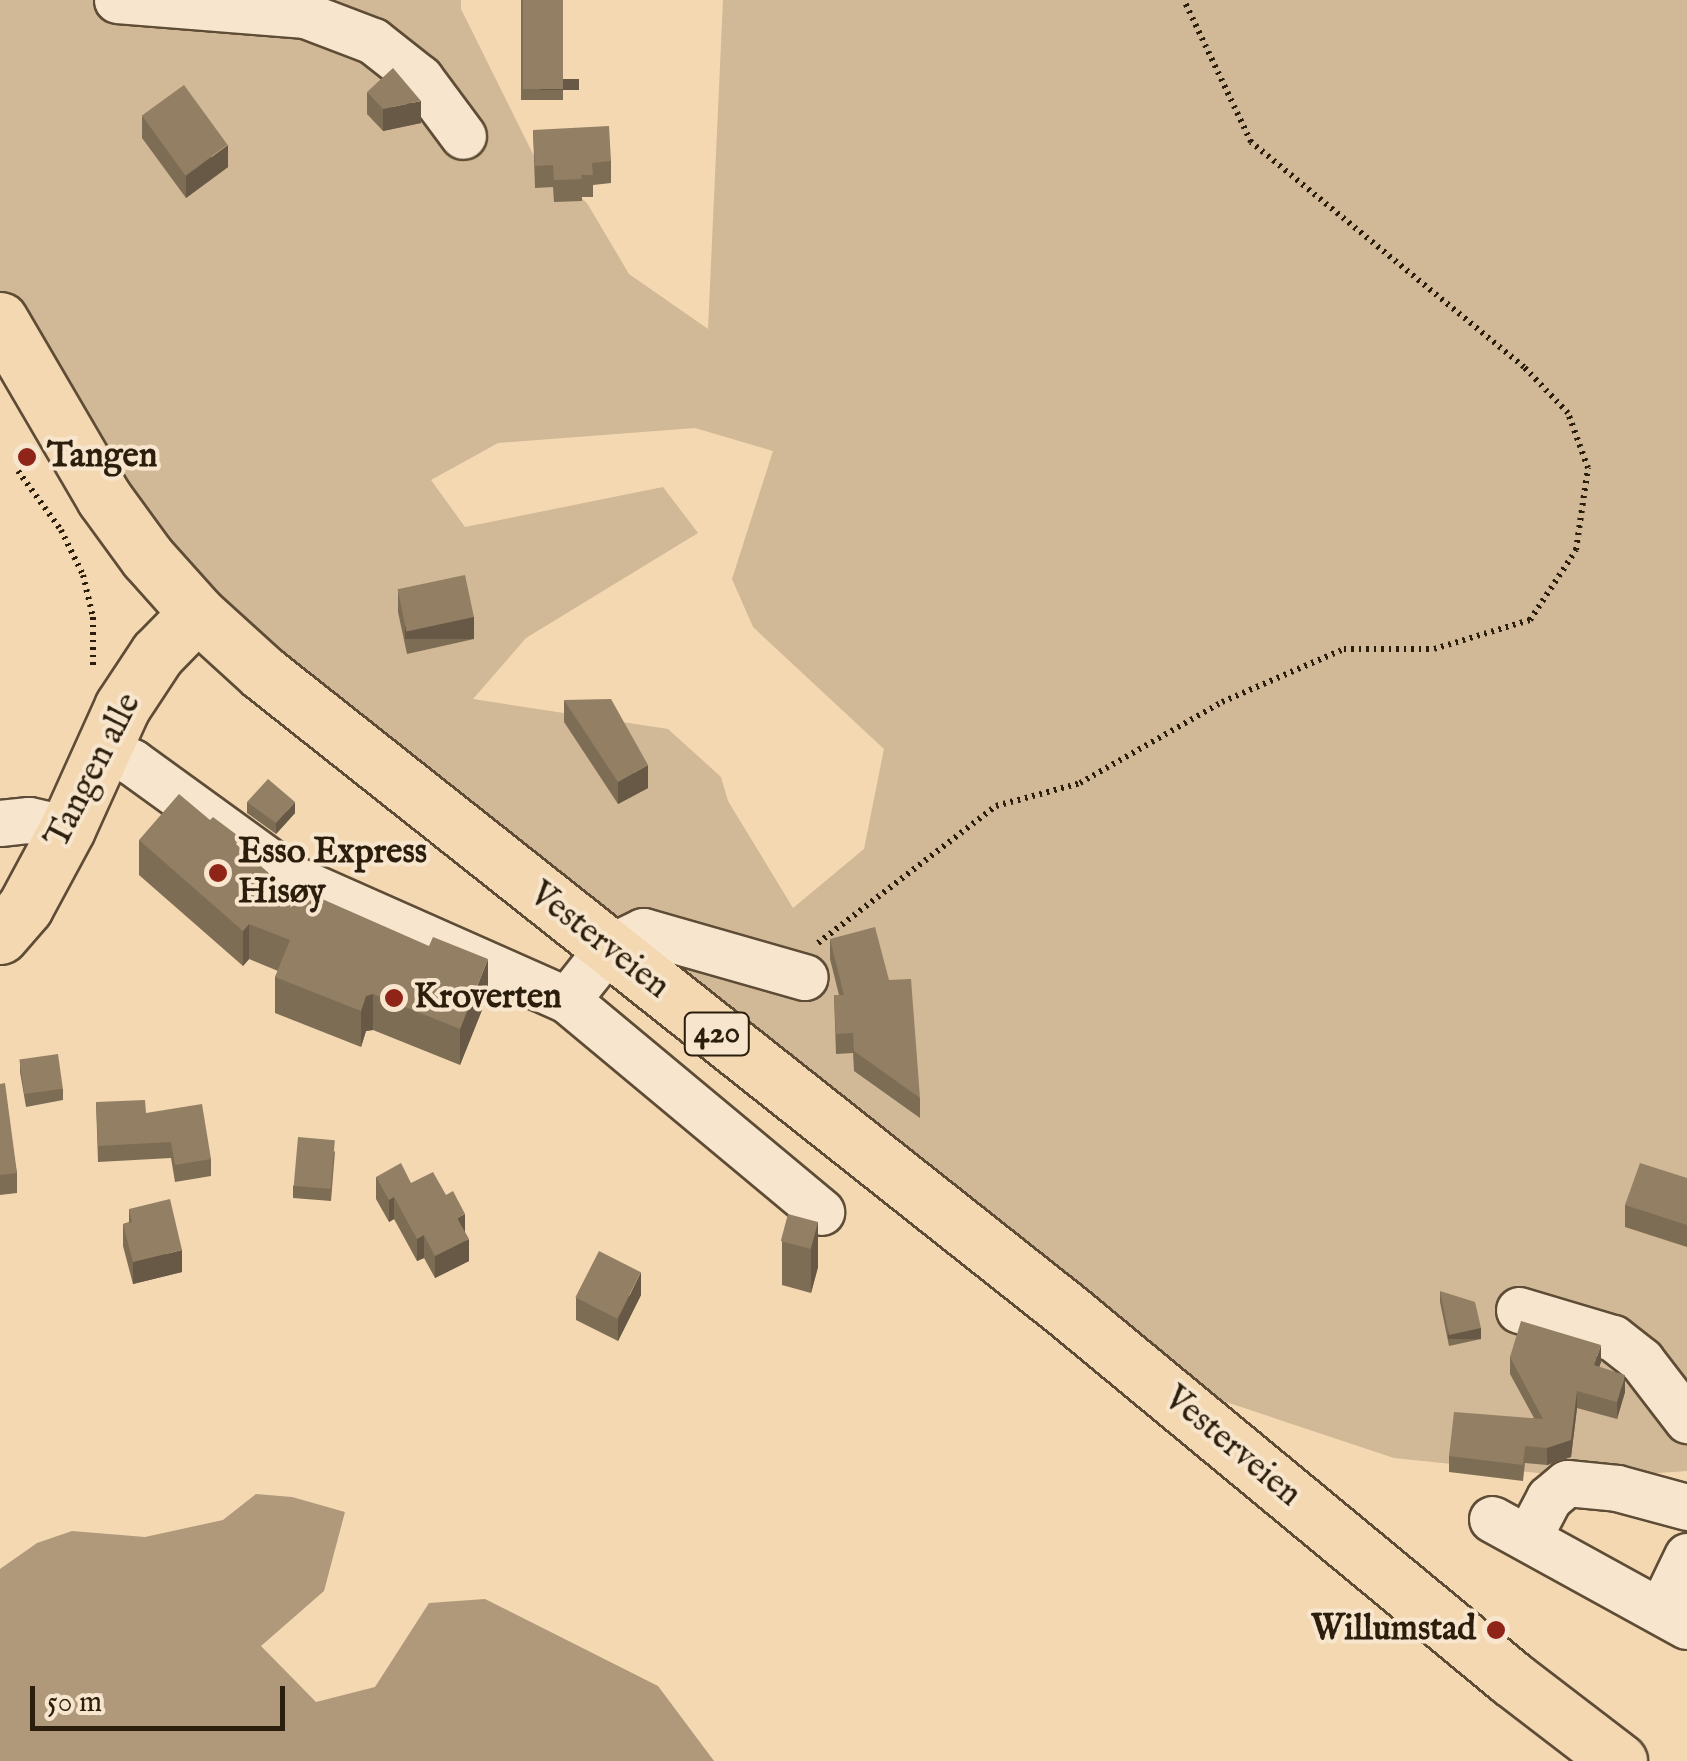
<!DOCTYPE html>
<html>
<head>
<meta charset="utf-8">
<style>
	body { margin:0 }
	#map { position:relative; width:1687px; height:1761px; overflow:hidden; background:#f3d8b2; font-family:"IM FELL English",serif }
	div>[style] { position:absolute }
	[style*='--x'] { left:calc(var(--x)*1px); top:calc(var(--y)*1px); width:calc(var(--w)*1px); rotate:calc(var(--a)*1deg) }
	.green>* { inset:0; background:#d1b896 }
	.water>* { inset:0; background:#af997a }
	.path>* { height:6px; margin-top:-3px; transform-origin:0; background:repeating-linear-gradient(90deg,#2c1e0d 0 2.5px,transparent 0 7.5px) }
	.roads { filter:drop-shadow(2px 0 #5e4c36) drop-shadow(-2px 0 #5e4c36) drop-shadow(0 2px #5e4c36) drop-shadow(0 -2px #5e4c36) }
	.minor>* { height:45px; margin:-22.5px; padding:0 22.5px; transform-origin:22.5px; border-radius:22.5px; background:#f7e6cd }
	.major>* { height:55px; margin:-27.5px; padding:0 27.5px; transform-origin:27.5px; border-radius:27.5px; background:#f3d8b2 }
	.wall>* { inset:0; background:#7e6d55; transform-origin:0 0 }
	.shaded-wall>* { inset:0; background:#675945; transform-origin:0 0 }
	.building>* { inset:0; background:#937f63; transform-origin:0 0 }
	.dots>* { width:28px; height:28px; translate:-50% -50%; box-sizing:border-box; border:5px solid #f7e6cd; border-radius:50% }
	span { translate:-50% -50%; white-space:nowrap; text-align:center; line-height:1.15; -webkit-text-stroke:8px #f7e6cd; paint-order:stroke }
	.shield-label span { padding:2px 8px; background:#f7e6cd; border:2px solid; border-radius:8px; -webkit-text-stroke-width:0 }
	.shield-label { font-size:32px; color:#2c1e0d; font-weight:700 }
	.poi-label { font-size:35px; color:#2c1e0d; font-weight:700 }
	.left { translate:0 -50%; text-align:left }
	.right { translate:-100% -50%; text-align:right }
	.street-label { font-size:35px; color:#2c1e0d }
	.scale { position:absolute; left:30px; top:1686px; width:255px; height:45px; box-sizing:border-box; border:5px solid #2c1e0d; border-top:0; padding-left:12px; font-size:30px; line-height:35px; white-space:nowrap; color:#2c1e0d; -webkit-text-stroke:8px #f7e6cd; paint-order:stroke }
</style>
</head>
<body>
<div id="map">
	<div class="green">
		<div style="clip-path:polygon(evenodd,0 0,461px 0,461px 9px,534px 156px,587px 203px,629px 274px,708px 329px,723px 0,1687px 0,1687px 1471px,1585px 1478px,1394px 1458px,1205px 1395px,273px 667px,0 354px,0 0,695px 428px,773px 451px,732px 579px,753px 627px,884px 749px,864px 849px,793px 908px,728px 801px,721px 777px,668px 729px,473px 699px,526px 638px,698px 533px,663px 487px,465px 527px,431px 480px,498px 443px,695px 428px)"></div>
	</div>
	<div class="water">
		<div style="clip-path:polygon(256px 1494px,292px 1497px,345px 1512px,324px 1591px,261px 1646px,316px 1702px,375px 1687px,429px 1603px,485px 1599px,658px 1686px,714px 1761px,0 1761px,0 1569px,37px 1543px,72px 1531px,145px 1537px,223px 1520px)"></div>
	</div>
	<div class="path">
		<div style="--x:18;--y:471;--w:73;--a:53.9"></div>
		<div style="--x:61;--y:530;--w:50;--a:63.9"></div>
		<div style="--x:83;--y:575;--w:43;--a:76.6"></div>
		<div style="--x:93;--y:617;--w:50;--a:90"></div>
		<div style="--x:818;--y:943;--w:225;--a:-37.6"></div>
		<div style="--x:996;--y:806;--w:87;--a:-15.3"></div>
		<div style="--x:1080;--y:783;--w:163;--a:-29.7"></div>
		<div style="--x:1222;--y:702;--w:133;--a:-23.5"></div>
		<div style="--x:1344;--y:649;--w:90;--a:0"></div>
		<div style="--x:1434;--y:649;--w:100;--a:-16.8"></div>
		<div style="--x:1530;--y:620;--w:84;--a:-56.7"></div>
		<div style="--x:1576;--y:550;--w:83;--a:-81.7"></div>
		<div style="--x:1588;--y:468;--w:59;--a:-110"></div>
		<div style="--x:1568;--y:413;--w:64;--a:-133.7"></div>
		<div style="--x:1524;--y:367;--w:354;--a:-140.5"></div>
		<div style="--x:1251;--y:142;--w:157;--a:-115.3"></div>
	</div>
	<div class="roads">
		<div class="minor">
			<div style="--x:117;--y:0;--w:189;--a:4.6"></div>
			<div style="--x:305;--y:15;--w:73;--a:20.9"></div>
			<div style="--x:373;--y:41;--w:60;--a:38.2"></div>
			<div style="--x:420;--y:78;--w:72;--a:53.4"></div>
			<div style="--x:103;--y:749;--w:32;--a:24"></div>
			<div style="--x:132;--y:762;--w:198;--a:35.9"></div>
			<div style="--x:292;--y:878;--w:301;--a:23.9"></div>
			<div style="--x:567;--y:1000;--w:331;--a:39.8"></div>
			<div style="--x:0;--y:823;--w:29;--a:-6"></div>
			<div style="--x:29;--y:820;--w:39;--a:13"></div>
			<div style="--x:567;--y:1000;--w:66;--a:-51.7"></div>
			<div style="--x:608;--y:948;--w:39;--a:-26"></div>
			<div style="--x:643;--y:931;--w:168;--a:15.9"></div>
			<div style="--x:1519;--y:1310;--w:98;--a:16.6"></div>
			<div style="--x:1613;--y:1338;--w:36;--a:38"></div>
			<div style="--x:1641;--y:1360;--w:76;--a:52.5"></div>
			<div style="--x:1492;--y:1519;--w:222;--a:28.8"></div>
			<div style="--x:1528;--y:1538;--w:45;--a:-62.3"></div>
			<div style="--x:1549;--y:1498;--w:23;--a:-40"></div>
			<div style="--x:1567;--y:1483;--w:50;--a:5.7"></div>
			<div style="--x:1617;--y:1488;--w:73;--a:15.2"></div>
			<div style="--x:1661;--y:1610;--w:60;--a:-64.3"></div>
		</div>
		<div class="major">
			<div style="--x:0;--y:320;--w:206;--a:59.7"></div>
			<div style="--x:104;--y:498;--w:73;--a:53.9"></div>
			<div style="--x:147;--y:557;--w:75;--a:48.2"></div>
			<div style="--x:197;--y:613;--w:89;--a:42.3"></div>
			<div style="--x:263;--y:673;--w:1022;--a:38.41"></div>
			<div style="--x:1064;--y:1308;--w:582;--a:39.63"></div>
			<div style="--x:1512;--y:1679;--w:135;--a:37.5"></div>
			<div style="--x:0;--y:936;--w:38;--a:-49"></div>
			<div style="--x:25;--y:907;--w:89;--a:-61.7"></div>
			<div style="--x:67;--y:829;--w:134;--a:-65.7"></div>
			<div style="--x:122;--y:707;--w:64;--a:-56.6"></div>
			<div style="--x:157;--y:654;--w:57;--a:-45.7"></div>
		</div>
	</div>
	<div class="wall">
		<div style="left:521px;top:0;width:42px;height:100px"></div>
		<div style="clip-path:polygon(367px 92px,421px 123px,383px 131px,367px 114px)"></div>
		<div style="clip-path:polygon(142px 116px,228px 167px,186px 198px,142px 138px)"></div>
		<div style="clip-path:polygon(533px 130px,611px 161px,611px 183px,593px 185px,593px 197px,582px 197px,582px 201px,554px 202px,553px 187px,535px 188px)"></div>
		<div style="clip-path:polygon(398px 590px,474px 639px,407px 654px,398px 612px)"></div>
		<div style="clip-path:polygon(564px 700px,648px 788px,618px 804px,564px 722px)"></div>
		<div style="clip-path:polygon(247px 802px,295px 813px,276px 834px,247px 813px)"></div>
		<div style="clip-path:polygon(139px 840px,241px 849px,300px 901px,488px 995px,460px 1065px,373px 1030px,366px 1031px,361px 1047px,275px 1013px,275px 977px,278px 971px,249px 959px,243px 966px,139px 875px)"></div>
		<div style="clip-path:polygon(830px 939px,920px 1098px,920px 1118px,854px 1071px,853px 1053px,836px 1054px,834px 995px,839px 995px,830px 959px)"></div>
		<div style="clip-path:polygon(20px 1061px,63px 1089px,63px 1100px,26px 1107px,20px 1072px)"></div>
		<div style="clip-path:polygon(0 1084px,17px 1173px,17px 1193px,0 1195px)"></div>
		<div style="clip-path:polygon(96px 1102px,146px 1113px,211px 1159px,211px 1176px,175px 1182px,171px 1158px,98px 1162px)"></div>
		<div style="clip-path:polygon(335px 1151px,331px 1201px,293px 1198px,293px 1186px)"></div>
		<div style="clip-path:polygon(376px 1177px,411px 1183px,465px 1232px,469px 1261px,435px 1278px,424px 1258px,417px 1261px,394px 1219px,389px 1222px,376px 1199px)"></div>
		<div style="clip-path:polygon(1687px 1178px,1687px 1247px,1625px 1227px,1625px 1205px)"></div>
		<div style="clip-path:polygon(129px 1209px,182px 1272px,133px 1284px,123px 1246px,123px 1224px,129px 1222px)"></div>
		<div style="clip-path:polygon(818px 1222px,818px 1267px,811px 1293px,782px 1285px,782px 1241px)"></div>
		<div style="clip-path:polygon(1440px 1291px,1481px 1339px,1449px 1346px,1440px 1302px)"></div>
		<div style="clip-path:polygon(641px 1295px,618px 1341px,576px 1320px,576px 1298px)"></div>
		<div style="clip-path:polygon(1510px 1357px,1601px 1362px,1599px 1367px,1625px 1392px,1617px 1419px,1577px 1408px,1571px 1457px,1547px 1465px,1525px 1463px,1523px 1481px,1449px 1472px,1449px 1456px,1534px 1418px,1510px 1374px)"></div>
	</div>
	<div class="shaded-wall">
		<div style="left:579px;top:79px;width:11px;height:39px;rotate:90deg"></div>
		<div style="clip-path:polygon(421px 101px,421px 123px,383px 131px,383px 109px)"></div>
		<div style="clip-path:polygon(228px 145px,228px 167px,186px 198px,186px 176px)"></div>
		<div style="left:474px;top:617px;width:22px;height:69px;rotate:90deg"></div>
		<div style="clip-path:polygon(648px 765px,648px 788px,618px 804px,618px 782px)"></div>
		<div style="clip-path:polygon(295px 802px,295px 813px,276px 834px,276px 823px)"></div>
		<div style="clip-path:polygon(249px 924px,249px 959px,243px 966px,243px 931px)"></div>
		<div style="clip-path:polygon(488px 959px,488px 995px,460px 1065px,460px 1029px)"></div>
		<div style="clip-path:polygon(373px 994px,373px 1030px,366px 1031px,361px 1047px,361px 1011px,366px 996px)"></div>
		<div style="clip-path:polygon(394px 1197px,394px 1219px,389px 1222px,389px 1200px)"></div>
		<div style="clip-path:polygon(465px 1214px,465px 1236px,457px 1218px)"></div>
		<div style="clip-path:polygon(818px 1222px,818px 1267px,811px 1293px,811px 1248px)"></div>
		<div style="clip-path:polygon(424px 1235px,424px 1258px,417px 1261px,417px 1239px)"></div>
		<div style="clip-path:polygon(469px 1239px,469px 1261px,435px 1278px,435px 1256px)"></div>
		<div style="clip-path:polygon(182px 1250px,182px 1272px,133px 1284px,133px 1262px)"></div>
		<div style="clip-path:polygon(641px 1272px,641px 1295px,618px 1341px,618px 1319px)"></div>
		<div style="left:1481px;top:1328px;width:11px;height:33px;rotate:90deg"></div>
		<div style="clip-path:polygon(1601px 1345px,1601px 1362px,1594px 1382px,1594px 1365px)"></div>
		<div style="clip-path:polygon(1625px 1375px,1625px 1392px,1617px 1419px,1617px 1402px)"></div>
		<div style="clip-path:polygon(1577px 1391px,1577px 1408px,1571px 1457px,1547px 1465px,1547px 1448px)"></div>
	</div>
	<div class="building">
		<div style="left:523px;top:0;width:40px;height:89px"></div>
		<div style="clip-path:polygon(393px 68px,421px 101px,383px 109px,367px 92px)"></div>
		<div style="left:184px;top:85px;width:74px;height:52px;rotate:54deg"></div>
		<div style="clip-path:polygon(609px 126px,611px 161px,592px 163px,593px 175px,581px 175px,582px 179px,554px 180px,553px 165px,535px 166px,533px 130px)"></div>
		<div style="left:465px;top:575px;width:43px;height:69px;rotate:78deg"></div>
		<div style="clip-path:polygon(611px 699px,648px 765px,618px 782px,564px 700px)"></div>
		<div style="clip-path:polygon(268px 779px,295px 802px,276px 823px,247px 802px)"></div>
		<div style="clip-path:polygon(179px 794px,210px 820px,213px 817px,241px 838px,236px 844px,300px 901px,304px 891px,429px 946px,433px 937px,488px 959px,460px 1029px,373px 994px,366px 996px,361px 1011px,275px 977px,290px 940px,249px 924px,243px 931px,139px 840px)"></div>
		<div style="clip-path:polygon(875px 927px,889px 980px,911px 979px,920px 1098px,854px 1051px,853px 1033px,836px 1034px,834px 995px,844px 995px,830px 939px)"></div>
		<div style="left:58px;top:1054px;width:35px;height:39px;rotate:82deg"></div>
		<div style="clip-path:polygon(5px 1083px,17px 1173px,0 1175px,0 1084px)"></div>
		<div style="clip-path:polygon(145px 1100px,146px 1113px,202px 1104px,211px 1159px,175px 1165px,171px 1142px,98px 1146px,96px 1102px)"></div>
		<div style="left:298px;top:1137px;width:37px;height:49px;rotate:5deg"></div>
		<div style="clip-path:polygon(401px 1163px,411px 1183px,433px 1172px,446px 1195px,453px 1191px,465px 1214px,457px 1218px,469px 1239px,435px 1256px,424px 1235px,417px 1239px,394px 1197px,389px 1200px,376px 1177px)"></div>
		<div style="clip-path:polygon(1640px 1163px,1687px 1178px,1687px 1225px,1625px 1205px)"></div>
		<div style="clip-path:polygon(170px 1199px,182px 1250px,133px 1262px,123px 1224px,132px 1222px,129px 1209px)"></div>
		<div style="left:788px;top:1214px;width:31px;height:28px;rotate:15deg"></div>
		<div style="left:599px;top:1251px;width:47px;height:52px;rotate:27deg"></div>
		<div style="clip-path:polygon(1440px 1291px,1475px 1302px,1481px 1328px,1449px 1335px)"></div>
		<div style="clip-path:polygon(1521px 1321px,1601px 1345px,1594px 1365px,1625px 1375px,1617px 1402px,1577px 1391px,1571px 1440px,1547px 1448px,1525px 1446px,1523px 1465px,1449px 1456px,1454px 1412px,1543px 1419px,1510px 1357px)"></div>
	</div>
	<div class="dots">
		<div style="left:27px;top:457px;background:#8f2418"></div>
		<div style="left:218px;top:873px;background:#8f2418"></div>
		<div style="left:394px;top:998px;background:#8f2418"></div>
		<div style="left:1496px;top:1630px;background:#8f2418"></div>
	</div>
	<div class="shield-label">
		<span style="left:717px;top:1034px">420</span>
	</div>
	<div class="poi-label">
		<span class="left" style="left:47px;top:457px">Tangen</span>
		<span class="left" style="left:238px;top:873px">Esso Express<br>Hisøy</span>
		<span class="left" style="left:414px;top:998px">Kroverten</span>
		<span class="right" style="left:1476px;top:1630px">Willumstad</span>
	</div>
	<div class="street-label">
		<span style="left:94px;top:771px;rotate:-63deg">Tangen alle</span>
		<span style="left:599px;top:941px;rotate:38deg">Vesterveien</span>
		<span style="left:1232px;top:1447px;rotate:40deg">Vesterveien</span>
	</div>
	<div class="scale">50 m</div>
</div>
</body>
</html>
